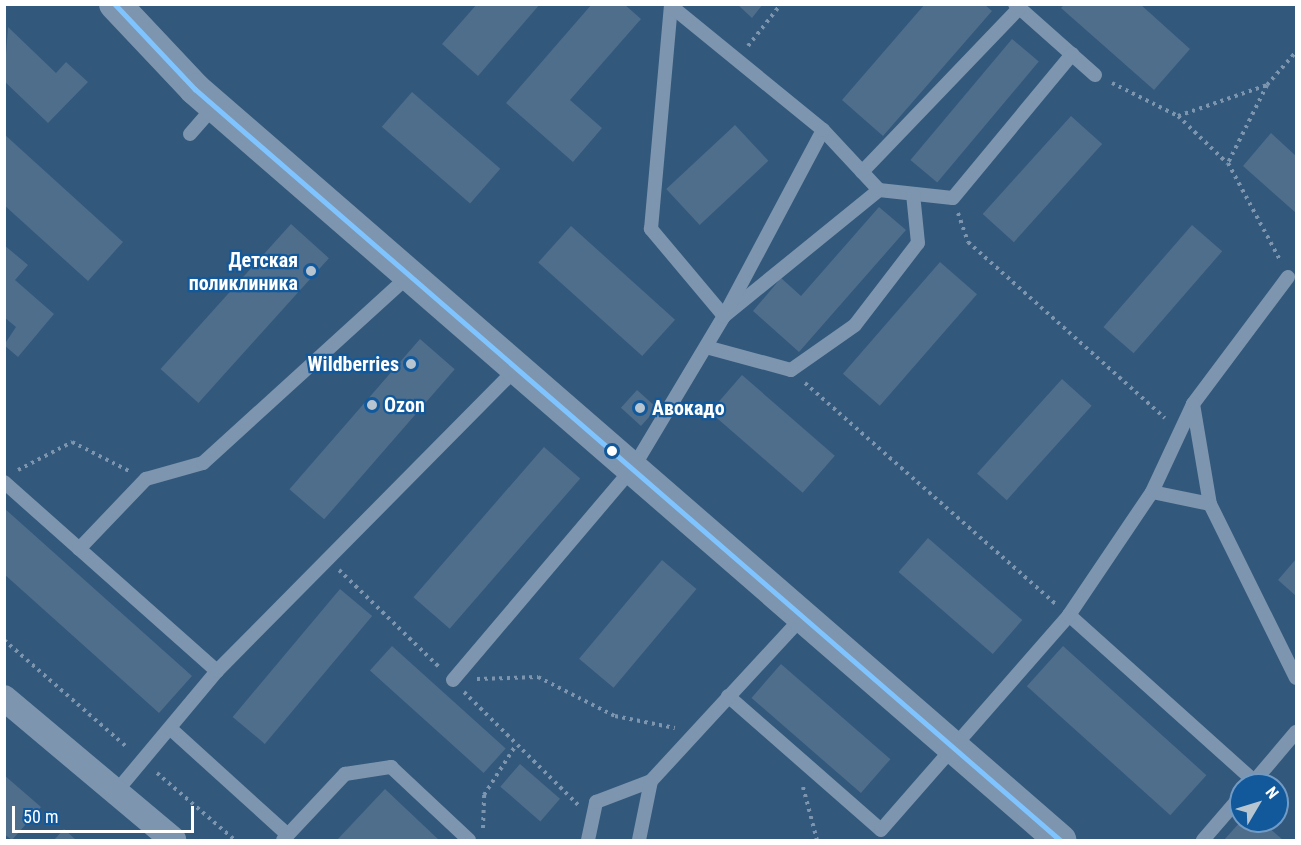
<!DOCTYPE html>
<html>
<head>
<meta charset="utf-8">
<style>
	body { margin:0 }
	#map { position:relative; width:1301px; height:845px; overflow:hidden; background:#32587c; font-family:"Roboto Condensed",sans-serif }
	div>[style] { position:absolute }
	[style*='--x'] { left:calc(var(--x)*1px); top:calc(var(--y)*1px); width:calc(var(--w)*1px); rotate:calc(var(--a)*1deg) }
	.building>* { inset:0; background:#4f6e8b; transform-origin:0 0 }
	.path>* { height:4px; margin-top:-2px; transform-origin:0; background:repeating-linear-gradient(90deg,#7d95ae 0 3px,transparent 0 7.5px) }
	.service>* { height:14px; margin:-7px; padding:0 7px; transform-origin:7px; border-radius:7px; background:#7d95ae }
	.minor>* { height:26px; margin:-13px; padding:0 13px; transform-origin:13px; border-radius:13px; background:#7d95ae }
	.tertiary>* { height:32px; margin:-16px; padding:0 16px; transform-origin:16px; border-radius:16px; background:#7d95ae }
	.bus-1>* { height:4.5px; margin:-2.25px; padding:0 2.25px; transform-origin:2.25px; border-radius:2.25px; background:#80c4ff }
	.dots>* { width:16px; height:16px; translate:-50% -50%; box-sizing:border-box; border:3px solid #12599c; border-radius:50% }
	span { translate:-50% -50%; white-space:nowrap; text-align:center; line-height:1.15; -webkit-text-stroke:4.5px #12599c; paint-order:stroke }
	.poi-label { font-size:20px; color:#fff; font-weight:700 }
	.right { translate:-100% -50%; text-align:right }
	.left { translate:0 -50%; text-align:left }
	.frame { position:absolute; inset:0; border:6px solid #fff; pointer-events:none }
	.north { position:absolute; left:1229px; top:773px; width:60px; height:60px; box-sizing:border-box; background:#12599c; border:2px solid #719bc4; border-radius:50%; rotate:52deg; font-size:16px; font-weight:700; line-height:24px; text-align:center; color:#fff }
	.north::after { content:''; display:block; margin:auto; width:21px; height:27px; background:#b7c5d1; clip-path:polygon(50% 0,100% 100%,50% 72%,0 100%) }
	.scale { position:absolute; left:12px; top:806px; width:182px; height:27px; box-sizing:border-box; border:3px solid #fff; border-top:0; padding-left:8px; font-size:18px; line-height:21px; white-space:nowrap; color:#fff; -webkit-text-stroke:4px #12599c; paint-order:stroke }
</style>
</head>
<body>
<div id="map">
	<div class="building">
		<div style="clip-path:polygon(477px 4px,540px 4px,478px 76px,442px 44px)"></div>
		<div style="clip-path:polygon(592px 4px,624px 4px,641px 19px,570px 100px,602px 128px,573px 162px,506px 103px)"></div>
		<div style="clip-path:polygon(737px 4px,763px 4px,752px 18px)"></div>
		<div style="clip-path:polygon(925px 4px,984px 4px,992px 11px,883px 136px,842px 100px)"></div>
		<div style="clip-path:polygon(1065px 4px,1140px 4px,1190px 49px,1154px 90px,1061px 8px)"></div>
		<div style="clip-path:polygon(8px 27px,56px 73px,66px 62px,88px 82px,48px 123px,4px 81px)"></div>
		<div style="left:1012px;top:39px;width:35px;height:158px;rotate:40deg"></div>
		<div style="left:412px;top:92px;width:117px;height:46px;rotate:41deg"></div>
		<div style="left:1071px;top:116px;width:42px;height:132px;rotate:42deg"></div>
		<div style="left:735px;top:125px;width:49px;height:94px;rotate:47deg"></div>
		<div style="clip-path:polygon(1271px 133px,1296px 156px,1296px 213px,1243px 166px)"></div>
		<div style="clip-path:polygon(4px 134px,123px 242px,88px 281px,4px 205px)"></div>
		<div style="clip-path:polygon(879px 207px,906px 230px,799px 352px,753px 311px,781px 278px,801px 296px)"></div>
		<div style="left:291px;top:224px;width:51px;height:195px;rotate:42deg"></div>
		<div style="left:1192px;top:225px;width:40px;height:135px;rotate:41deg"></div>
		<div style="left:571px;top:226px;width:140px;height:49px;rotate:42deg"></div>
		<div style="clip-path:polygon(4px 245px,28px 265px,15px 280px,54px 314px,18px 357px,4px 345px,16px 327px,4px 317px)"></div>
		<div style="left:940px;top:262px;width:49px;height:148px;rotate:41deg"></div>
		<div style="left:420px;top:339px;width:46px;height:199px;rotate:41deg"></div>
		<div style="left:742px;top:375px;width:123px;height:49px;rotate:41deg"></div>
		<div style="left:1062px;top:379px;width:40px;height:127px;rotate:42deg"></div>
		<div style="left:637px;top:390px;width:27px;height:24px;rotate:42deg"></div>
		<div style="left:544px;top:447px;width:48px;height:199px;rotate:41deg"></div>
		<div style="clip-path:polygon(4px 508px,192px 676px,159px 713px,4px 574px)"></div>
		<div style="left:928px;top:538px;width:125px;height:45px;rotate:41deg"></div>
		<div style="clip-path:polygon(1296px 559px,1296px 596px,1278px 580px)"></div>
		<div style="left:662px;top:560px;width:45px;height:129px;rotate:40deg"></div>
		<div style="left:340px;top:589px;width:42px;height:167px;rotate:40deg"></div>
		<div style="left:392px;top:646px;width:153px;height:33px;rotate:42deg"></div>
		<div style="left:1063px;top:646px;width:193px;height:54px;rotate:42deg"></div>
		<div style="left:781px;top:664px;width:145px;height:45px;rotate:41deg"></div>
		<div style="left:520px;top:764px;width:53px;height:30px;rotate:41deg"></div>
		<div style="clip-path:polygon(4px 775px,41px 807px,12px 840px,4px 834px)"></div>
		<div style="clip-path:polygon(385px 789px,439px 840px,337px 840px)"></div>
		<div style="clip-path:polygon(1241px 821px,1261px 821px,1283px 840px,1224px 840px)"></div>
		<div style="clip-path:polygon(64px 829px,76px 840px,54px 840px)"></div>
	</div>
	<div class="path">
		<div style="--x:748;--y:46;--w:53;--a:-51.8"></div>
		<div style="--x:1112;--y:83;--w:74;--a:26.6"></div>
		<div style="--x:1178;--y:116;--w:94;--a:-19.2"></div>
		<div style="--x:1267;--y:85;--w:44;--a:-48.7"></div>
		<div style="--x:1267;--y:85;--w:87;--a:116.6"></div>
		<div style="--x:1228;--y:163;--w:112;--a:61.8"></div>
		<div style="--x:1178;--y:116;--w:68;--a:43.8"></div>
		<div style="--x:958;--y:213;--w:31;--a:71"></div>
		<div style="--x:968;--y:242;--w:264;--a:41.8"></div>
		<div style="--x:805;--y:383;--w:334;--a:41.4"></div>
		<div style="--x:18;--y:470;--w:61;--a:-27.4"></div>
		<div style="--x:72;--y:442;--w:64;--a:27"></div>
		<div style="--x:339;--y:570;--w:139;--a:44.1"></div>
		<div style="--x:4;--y:640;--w:164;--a:41.1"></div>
		<div style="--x:477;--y:679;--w:61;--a:-1.9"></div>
		<div style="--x:538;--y:677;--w:86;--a:26.9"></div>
		<div style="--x:615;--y:716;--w:61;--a:11.3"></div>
		<div style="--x:464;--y:692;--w:161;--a:44.7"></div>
		<div style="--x:157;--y:773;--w:103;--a:40.7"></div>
		<div style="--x:803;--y:787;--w:55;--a:75.2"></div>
		<div style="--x:483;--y:828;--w:33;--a:-88"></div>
		<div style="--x:484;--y:795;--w:59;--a:-57.4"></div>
	</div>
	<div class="service">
		<div style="--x:1015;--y:4;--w:107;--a:41.6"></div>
		<div style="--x:190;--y:134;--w:38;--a:-49"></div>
		<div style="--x:862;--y:172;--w:227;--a:-46.2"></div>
		<div style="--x:879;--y:190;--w:74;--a:6.2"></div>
		<div style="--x:953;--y:198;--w:187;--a:-50.4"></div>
		<div style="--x:1288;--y:277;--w:159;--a:126.8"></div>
		<div style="--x:1193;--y:404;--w:101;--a:80.4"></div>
		<div style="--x:1210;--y:504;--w:194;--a:63.7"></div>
		<div style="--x:706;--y:347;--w:88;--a:15.1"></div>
		<div style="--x:791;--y:370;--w:78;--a:-35.1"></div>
		<div style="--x:855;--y:325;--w:103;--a:-52.5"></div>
		<div style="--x:918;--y:243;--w:49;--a:-95.8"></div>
		<div style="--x:4;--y:482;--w:285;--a:41.6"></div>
		<div style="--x:217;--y:671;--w:158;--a:129.9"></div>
		<div style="--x:1152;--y:492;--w:59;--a:11.7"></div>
		<div style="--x:79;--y:549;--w:97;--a:-46.3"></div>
		<div style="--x:146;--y:479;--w:59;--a:-15.7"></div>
		<div style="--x:203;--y:463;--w:281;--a:-42.3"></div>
		<div style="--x:1069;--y:615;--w:249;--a:41.9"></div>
		<div style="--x:217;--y:671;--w:426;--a:-45.3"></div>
		<div style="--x:453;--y:680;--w:278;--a:-49.7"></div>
		<div style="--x:633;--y:468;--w:177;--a:-59.1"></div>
		<div style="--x:724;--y:316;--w:200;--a:-39.1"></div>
		<div style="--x:879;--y:190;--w:82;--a:-133"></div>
		<div style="--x:823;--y:130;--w:211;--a:118"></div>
		<div style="--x:724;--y:316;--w:114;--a:-130"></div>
		<div style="--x:651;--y:229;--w:224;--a:-84.9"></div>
		<div style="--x:671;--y:6;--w:196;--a:39.2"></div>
		<div style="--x:728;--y:696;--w:203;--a:41.2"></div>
		<div style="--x:881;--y:830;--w:286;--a:-48.8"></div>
		<div style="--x:1069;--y:615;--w:148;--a:-56"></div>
		<div style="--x:1152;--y:492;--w:97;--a:-65"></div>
		<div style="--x:172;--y:730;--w:156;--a:42.2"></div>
		<div style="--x:1251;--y:785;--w:70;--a:-49.7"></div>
		<div style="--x:283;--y:840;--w:91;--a:-46.8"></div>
		<div style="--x:345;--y:774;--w:47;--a:-8.7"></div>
		<div style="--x:391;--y:767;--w:107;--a:43.1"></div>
		<div style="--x:588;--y:840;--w:39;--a:-78"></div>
		<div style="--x:596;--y:802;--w:59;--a:-20.9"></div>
		<div style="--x:651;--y:781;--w:224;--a:-47.3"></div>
		<div style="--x:639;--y:840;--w:60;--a:-78.5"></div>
		<div style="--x:1203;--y:840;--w:58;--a:-49.2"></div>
	</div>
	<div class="minor">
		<div style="--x:4;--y:698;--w:221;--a:40"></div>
	</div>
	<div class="tertiary">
		<div style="--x:115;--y:4;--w:117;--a:46.7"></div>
		<div style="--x:195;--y:89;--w:1146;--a:40.96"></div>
	</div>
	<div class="bus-1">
		<div style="--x:115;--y:4;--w:117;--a:46.7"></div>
		<div style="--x:195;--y:89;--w:1146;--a:40.96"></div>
	</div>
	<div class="dots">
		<div style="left:311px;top:271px;background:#b7c5d1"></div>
		<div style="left:411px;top:364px;background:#b7c5d1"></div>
		<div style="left:372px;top:405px;background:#b7c5d1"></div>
		<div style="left:640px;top:408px;background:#b7c5d1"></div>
		<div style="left:612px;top:451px;background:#fff"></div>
	</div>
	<div class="poi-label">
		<span class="right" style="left:298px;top:272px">Детская<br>поликлиника</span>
		<span class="right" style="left:399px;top:364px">Wildberries</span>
		<span class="left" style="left:384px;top:405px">Ozon</span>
		<span class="left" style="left:652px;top:408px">Авокадо</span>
	</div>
	<div class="frame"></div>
	<div class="north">N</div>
	<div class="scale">50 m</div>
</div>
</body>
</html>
